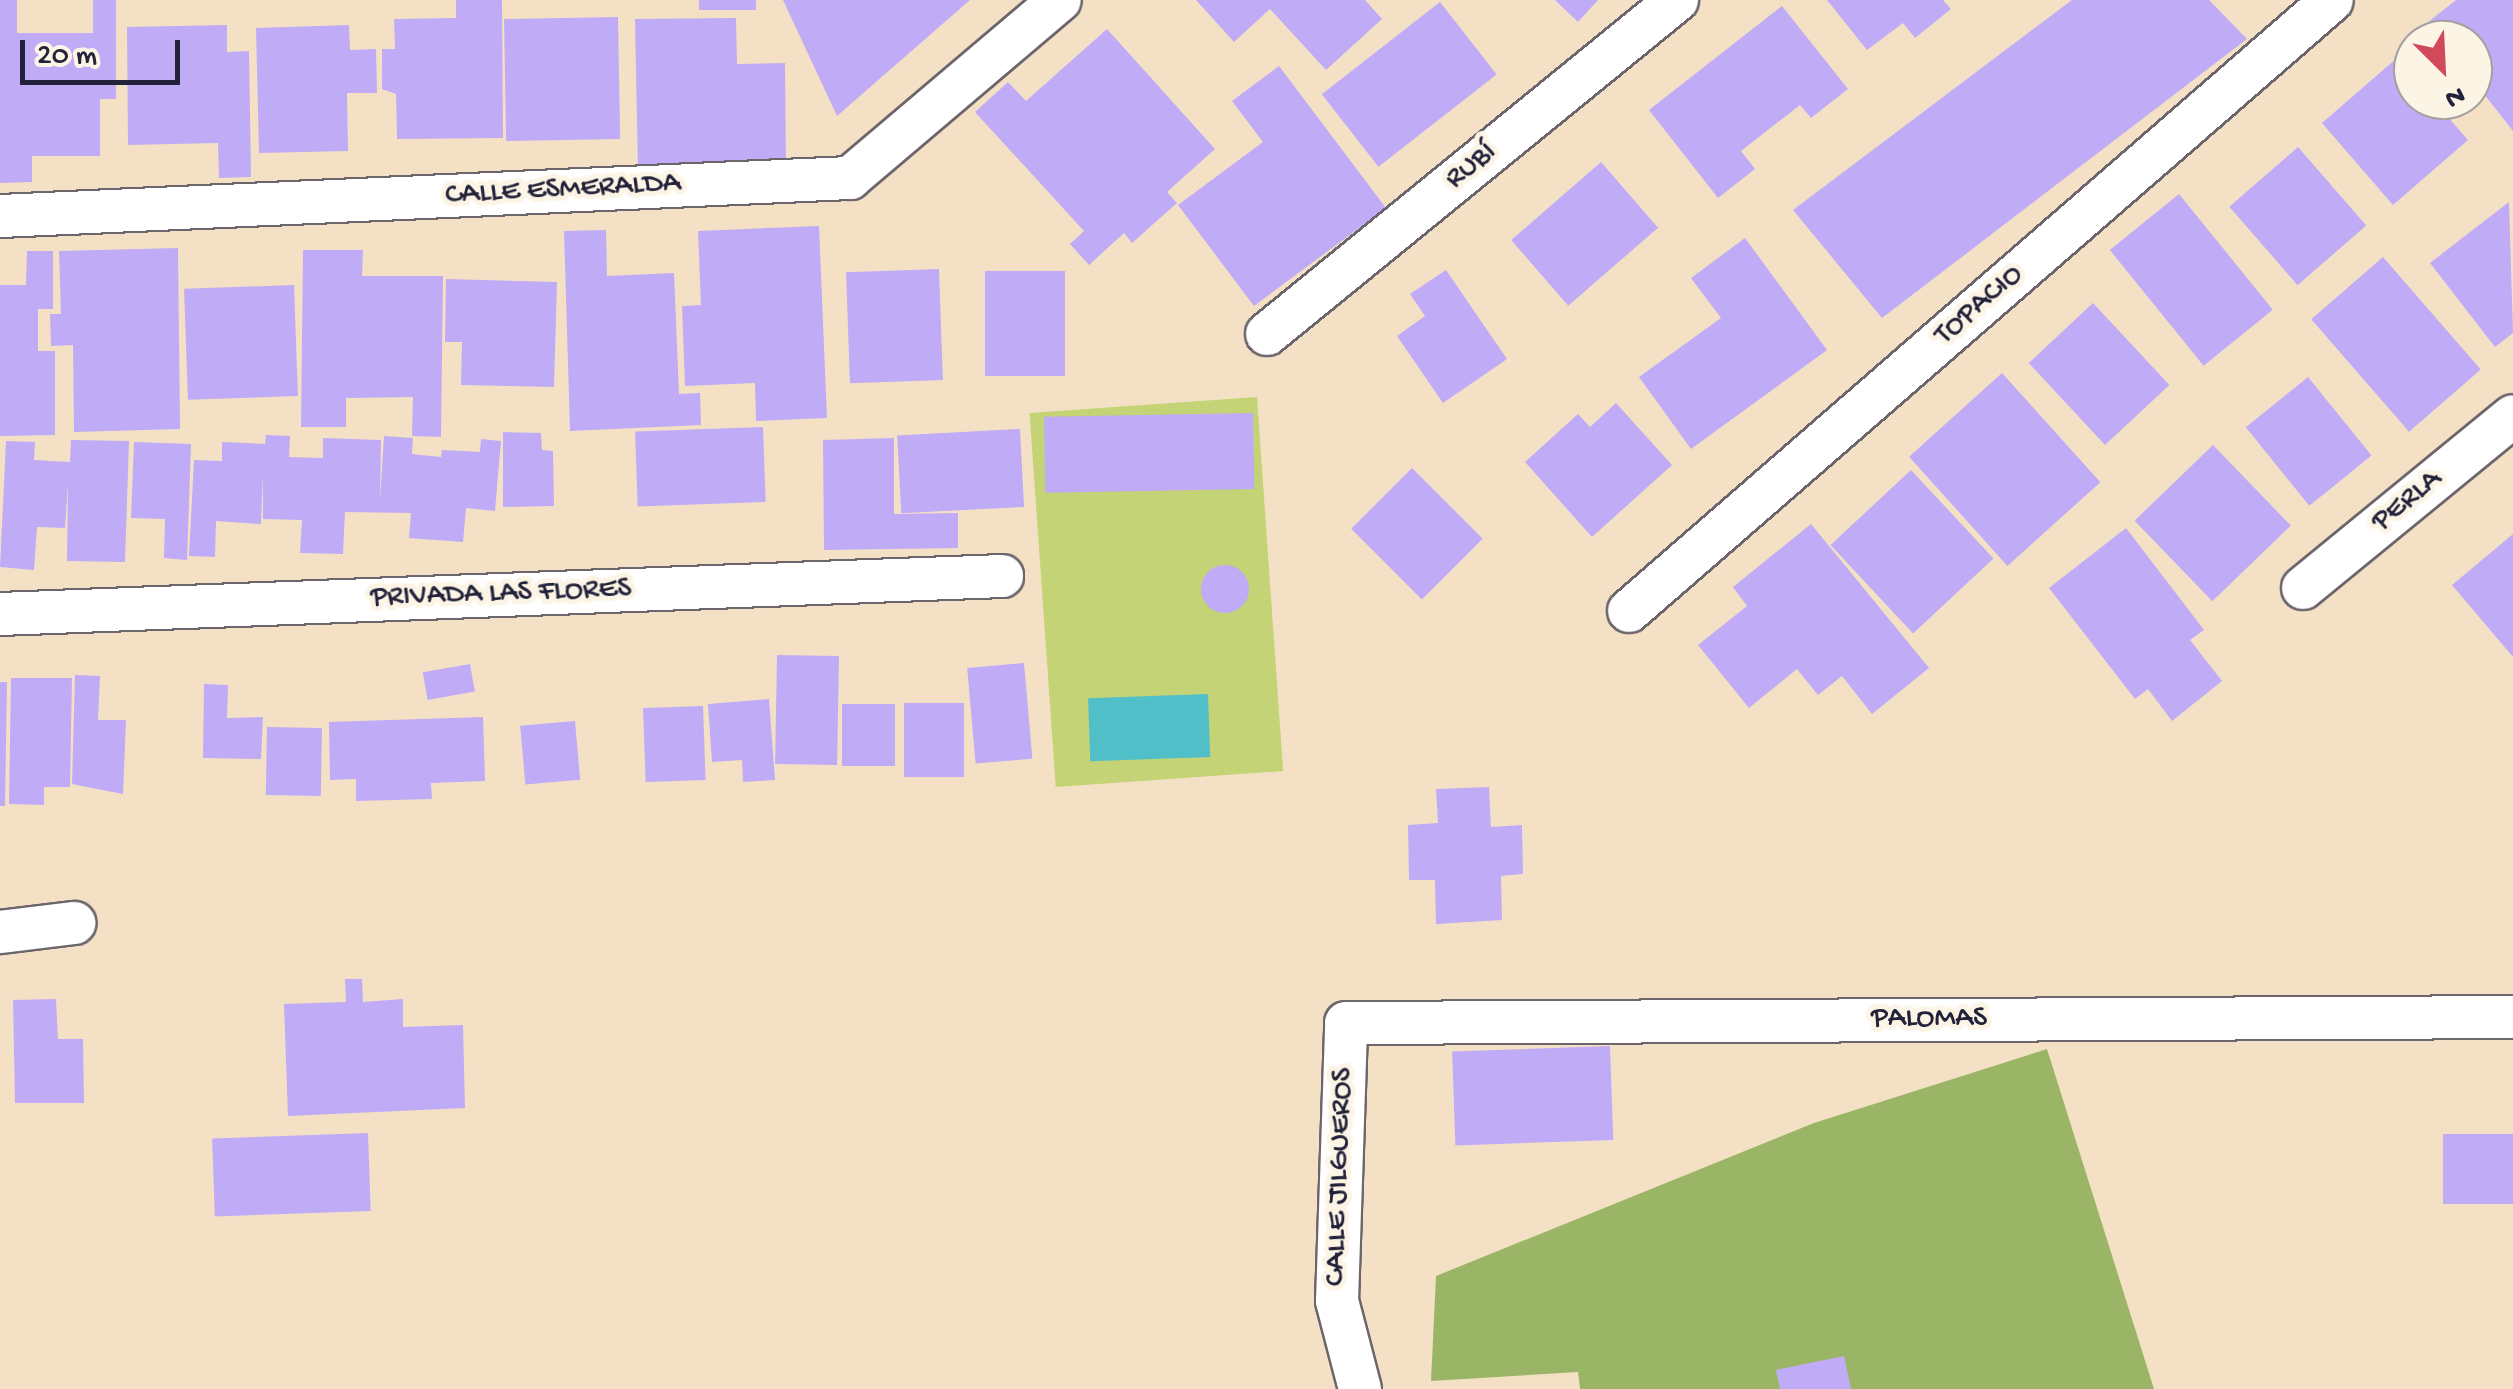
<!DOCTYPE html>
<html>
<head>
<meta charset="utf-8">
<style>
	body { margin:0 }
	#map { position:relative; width:2513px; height:1389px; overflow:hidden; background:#f4e1c5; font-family:"Gochi Hand",sans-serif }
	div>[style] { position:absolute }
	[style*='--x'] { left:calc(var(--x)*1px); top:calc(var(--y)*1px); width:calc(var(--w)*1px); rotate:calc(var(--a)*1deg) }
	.green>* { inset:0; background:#c4d375; transform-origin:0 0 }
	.forest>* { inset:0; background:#9bb566 }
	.water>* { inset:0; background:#51bfc7; transform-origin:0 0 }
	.building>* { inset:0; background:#bfabf6; transform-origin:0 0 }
	.round { border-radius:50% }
	.roads { filter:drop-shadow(2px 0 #6c656b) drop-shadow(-2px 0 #6c656b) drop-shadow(0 2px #6c656b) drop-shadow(0 -2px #6c656b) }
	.minor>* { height:42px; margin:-21px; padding:0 21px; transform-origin:21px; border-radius:21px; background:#fff }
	span { translate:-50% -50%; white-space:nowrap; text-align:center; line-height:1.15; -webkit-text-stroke:10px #fcf5e5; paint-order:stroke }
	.street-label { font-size:30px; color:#22223b }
	.north { position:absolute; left:2393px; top:20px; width:100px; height:100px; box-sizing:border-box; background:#fcf5e5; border:2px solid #a5a1a1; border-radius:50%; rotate:156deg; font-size:28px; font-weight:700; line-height:40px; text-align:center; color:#22223b }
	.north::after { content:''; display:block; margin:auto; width:35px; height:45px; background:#d1495b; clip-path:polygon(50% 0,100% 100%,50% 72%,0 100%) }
	.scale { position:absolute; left:20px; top:40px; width:160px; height:45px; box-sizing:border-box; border:5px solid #22223b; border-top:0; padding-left:12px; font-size:30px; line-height:35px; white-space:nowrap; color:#22223b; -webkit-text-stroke:8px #fcf5e5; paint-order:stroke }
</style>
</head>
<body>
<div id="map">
	<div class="green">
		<div style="left:1257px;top:397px;width:375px;height:228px;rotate:86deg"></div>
	</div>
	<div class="forest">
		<div style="clip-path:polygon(2047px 1049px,2154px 1389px,1580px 1389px,1578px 1372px,1431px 1381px,1436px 1276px,1814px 1123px)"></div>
	</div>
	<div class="water">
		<div style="left:1208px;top:694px;width:63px;height:120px;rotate:88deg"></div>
	</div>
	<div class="building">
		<div style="clip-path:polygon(0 0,17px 0,17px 33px,93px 33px,93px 0,116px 0,116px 99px,100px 99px,100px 156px,32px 156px,32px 182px,0 183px)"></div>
		<div style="clip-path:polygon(456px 0,502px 0,503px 138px,397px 139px,396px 94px,382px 89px,382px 49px,395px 49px,394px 19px,456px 18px)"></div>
		<div style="left:699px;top:0;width:57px;height:10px"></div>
		<div style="clip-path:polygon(783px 0,970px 0,837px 116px)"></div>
		<div style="clip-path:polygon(1196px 0,1365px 0,1382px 19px,1326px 70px,1270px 9px,1234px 42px)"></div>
		<div style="clip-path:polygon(1555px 0,1598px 0,1578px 22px)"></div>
		<div style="clip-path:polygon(1827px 0,1943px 0,1951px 9px,1915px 38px,1903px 23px,1867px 50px)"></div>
		<div style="clip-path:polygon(2072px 0,2209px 0,2247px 39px,1882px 318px,1793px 210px)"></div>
		<div style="clip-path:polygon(2456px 0,2513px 0,2513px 131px,2473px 80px,2473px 40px,2441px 40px,2427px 23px)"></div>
		<div style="left:1440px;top:2px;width:92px;height:150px;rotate:52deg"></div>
		<div style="clip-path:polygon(1782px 6px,1848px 89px,1811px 118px,1800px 105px,1741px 151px,1755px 169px,1718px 198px,1649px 110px)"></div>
		<div style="left:618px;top:17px;width:122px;height:114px;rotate:89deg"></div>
		<div style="clip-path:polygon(736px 18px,737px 64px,785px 63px,786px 168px,638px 171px,635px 19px)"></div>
		<div style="clip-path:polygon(227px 25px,227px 52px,249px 51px,251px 177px,219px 178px,218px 143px,128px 145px,127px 27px)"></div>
		<div style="clip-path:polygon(349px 25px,350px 50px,376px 49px,377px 93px,347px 93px,348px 151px,259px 153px,256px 28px)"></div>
		<div style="clip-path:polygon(1107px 29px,1215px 149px,1167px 192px,1177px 203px,1132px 243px,1124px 233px,1089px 265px,1070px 244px,1084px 231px,975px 112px,1008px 82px,1026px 101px)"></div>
		<div style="clip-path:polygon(2397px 58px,2413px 77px,2413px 100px,2433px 100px,2468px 140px,2393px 205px,2322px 123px)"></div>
		<div style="clip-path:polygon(1279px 66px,1386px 208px,1254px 306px,1178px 205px,1263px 142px,1232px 101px)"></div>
		<div style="left:2298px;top:147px;width:104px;height:91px;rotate:49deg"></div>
		<div style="left:1601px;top:162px;width:87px;height:119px;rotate:49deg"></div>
		<div style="left:2179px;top:194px;width:149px;height:89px;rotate:51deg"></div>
		<div style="clip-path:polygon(2509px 202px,2513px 333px,2495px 347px,2430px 263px)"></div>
		<div style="clip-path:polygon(819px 226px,827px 418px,756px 421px,755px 383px,685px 386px,682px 306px,701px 305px,698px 231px)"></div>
		<div style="clip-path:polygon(606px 230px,607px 276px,674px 273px,679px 394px,700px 393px,701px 425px,570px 431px,564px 231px)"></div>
		<div style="clip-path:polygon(1745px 238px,1827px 350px,1691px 449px,1639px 377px,1721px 318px,1691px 278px)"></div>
		<div style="clip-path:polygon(178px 248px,180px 429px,74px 432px,73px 345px,51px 346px,50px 314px,61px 314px,59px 251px)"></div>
		<div style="clip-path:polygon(303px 250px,363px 250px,362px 276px,443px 276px,441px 437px,412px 436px,413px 397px,346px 398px,346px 427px,301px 427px)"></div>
		<div style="clip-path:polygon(27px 251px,53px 251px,53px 309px,38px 309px,38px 351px,55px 351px,55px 435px,0 436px,0 285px,26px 285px)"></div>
		<div style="left:2383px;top:257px;width:149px;height:95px;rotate:49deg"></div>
		<div style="left:939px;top:269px;width:111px;height:93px;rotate:88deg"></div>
		<div style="clip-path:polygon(1446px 270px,1507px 359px,1443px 403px,1397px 336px,1425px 316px,1410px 294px)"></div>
		<div style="left:985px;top:271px;width:80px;height:105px"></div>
		<div style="clip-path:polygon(446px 279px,557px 282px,554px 387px,461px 385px,462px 342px,445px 342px)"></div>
		<div style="left:294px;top:285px;width:111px;height:110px;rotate:88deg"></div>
		<div style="left:2093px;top:303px;width:112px;height:88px;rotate:47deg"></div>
		<div style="left:2002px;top:373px;width:147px;height:125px;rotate:48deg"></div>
		<div style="left:2308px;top:377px;width:101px;height:80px;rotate:51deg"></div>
		<div style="clip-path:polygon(1616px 403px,1672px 465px,1592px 537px,1525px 462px,1578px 414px,1590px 427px)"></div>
		<div style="left:1253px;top:413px;width:76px;height:209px;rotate:89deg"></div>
		<div style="left:763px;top:427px;width:75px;height:128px;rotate:88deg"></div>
		<div style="left:1020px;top:429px;width:78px;height:123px;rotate:87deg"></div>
		<div style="clip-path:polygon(503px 432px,541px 433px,542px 450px,553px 451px,554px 506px,503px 507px)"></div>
		<div style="clip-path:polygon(266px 435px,290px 436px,289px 457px,323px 458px,323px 438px,381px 440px,380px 500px,384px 436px,413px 438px,412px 454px,441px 457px,442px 450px,480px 452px,481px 439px,501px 441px,495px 511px,466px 508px,463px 542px,409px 538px,411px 513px,345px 512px,343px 554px,300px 553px,302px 520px,263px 519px,263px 473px,261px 524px,216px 521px,215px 557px,189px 556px,194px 460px,222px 461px,222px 442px,265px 444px)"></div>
		<div style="clip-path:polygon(894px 438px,894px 514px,958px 513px,958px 548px,824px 550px,823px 440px)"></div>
		<div style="clip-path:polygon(71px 440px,129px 441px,125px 562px,67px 561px,68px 483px,65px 528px,37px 527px,34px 570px,0 567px,6px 441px,35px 442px,34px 460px,70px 462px)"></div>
		<div style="clip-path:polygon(134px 442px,191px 444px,187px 560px,164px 558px,165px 519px,131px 518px)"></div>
		<div style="left:2213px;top:445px;width:112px;height:109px;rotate:46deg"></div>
		<div style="left:1412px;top:468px;width:100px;height:86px;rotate:45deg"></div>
		<div style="left:1911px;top:470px;width:121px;height:110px;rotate:47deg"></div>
		<div style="clip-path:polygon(1811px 524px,1929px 668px,1872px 714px,1842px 676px,1818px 695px,1797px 669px,1749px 708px,1698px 645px,1747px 606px,1733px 587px)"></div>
		<div style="clip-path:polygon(2126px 528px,2204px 630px,2190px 640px,2222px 681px,2172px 721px,2148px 689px,2135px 699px,2049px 588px)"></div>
		<div style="clip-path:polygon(2513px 534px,2513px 657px,2452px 585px)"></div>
		<div class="round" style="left:1201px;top:565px;width:48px;height:48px"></div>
		<div style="left:777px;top:655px;width:62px;height:109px;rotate:1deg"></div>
		<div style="left:1024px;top:663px;width:96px;height:57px;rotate:85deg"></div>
		<div style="left:470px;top:664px;width:28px;height:48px;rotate:80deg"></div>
		<div style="clip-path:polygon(75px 675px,100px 676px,98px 720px,126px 720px,123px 794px,72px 784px)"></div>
		<div style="clip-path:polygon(11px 678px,72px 678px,70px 787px,44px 787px,44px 805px,9px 804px)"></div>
		<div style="clip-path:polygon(0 682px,7px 682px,5px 806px,0 806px)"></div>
		<div style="clip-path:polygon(204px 684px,228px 685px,227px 718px,263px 717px,261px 759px,203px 758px)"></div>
		<div style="clip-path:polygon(769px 699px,775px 780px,743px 782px,742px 760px,712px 762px,708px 704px)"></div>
		<div style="left:964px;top:703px;width:74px;height:60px;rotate:90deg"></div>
		<div style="left:895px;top:704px;width:62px;height:53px;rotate:90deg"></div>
		<div style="left:703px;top:706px;width:74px;height:60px;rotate:88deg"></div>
		<div style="clip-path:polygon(483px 717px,485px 781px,431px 783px,432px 799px,356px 801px,356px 779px,330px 780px,329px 722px)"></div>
		<div style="left:575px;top:721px;width:59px;height:55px;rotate:85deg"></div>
		<div style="left:267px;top:727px;width:55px;height:68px;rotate:1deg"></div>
		<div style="clip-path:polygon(1489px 787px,1491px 827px,1522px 825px,1523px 874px,1501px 876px,1502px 920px,1436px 924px,1435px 880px,1409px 880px,1408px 825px,1438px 823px,1436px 789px)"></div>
		<div style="clip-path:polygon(345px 979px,362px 979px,363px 1002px,403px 999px,403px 1027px,463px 1025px,465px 1108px,288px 1116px,284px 1004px,346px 1002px)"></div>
		<div style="clip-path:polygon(56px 999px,58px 1039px,83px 1039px,84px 1103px,15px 1103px,13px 1000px)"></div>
		<div style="left:1610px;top:1046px;width:94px;height:158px;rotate:88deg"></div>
		<div style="left:368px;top:1133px;width:78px;height:156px;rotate:88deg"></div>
		<div style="left:2513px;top:1134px;width:70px;height:70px;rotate:90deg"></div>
		<div style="clip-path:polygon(1844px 1356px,1851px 1389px,1780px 1389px,1776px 1370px)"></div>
	</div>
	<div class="roads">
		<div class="minor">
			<div style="--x:0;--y:216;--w:851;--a:-2.56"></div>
			<div style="--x:850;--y:178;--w:275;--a:-40.3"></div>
			<div style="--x:1267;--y:334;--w:529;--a:-39.17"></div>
			<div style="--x:2303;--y:588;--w:271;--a:-39.3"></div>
			<div style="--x:1629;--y:611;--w:931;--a:-40.99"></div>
			<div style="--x:0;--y:614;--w:1003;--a:-2.17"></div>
			<div style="--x:0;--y:932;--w:75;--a:-6.9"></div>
			<div style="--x:1360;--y:1389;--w:91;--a:-104.6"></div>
			<div style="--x:1337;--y:1301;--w:278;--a:-88.1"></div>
			<div style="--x:1346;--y:1023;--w:1167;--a:-0.29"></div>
		</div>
	</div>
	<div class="street-label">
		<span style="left:1472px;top:167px;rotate:-39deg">RUBÍ</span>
		<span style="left:563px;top:191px;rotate:-3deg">CALLE ESMERALDA</span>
		<span style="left:1980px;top:306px;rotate:-41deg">TOPACIO</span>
		<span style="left:2408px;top:502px;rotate:-39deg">PERLA</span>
		<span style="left:501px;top:595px;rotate:-2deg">PRIVADA LAS FLORES</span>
		<span style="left:1929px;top:1020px">PALOMAS</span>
		<span style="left:1341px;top:1177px;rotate:-88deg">CALLE JILGUEROS</span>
	</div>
	<div class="north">N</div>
	<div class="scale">20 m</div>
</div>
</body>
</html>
